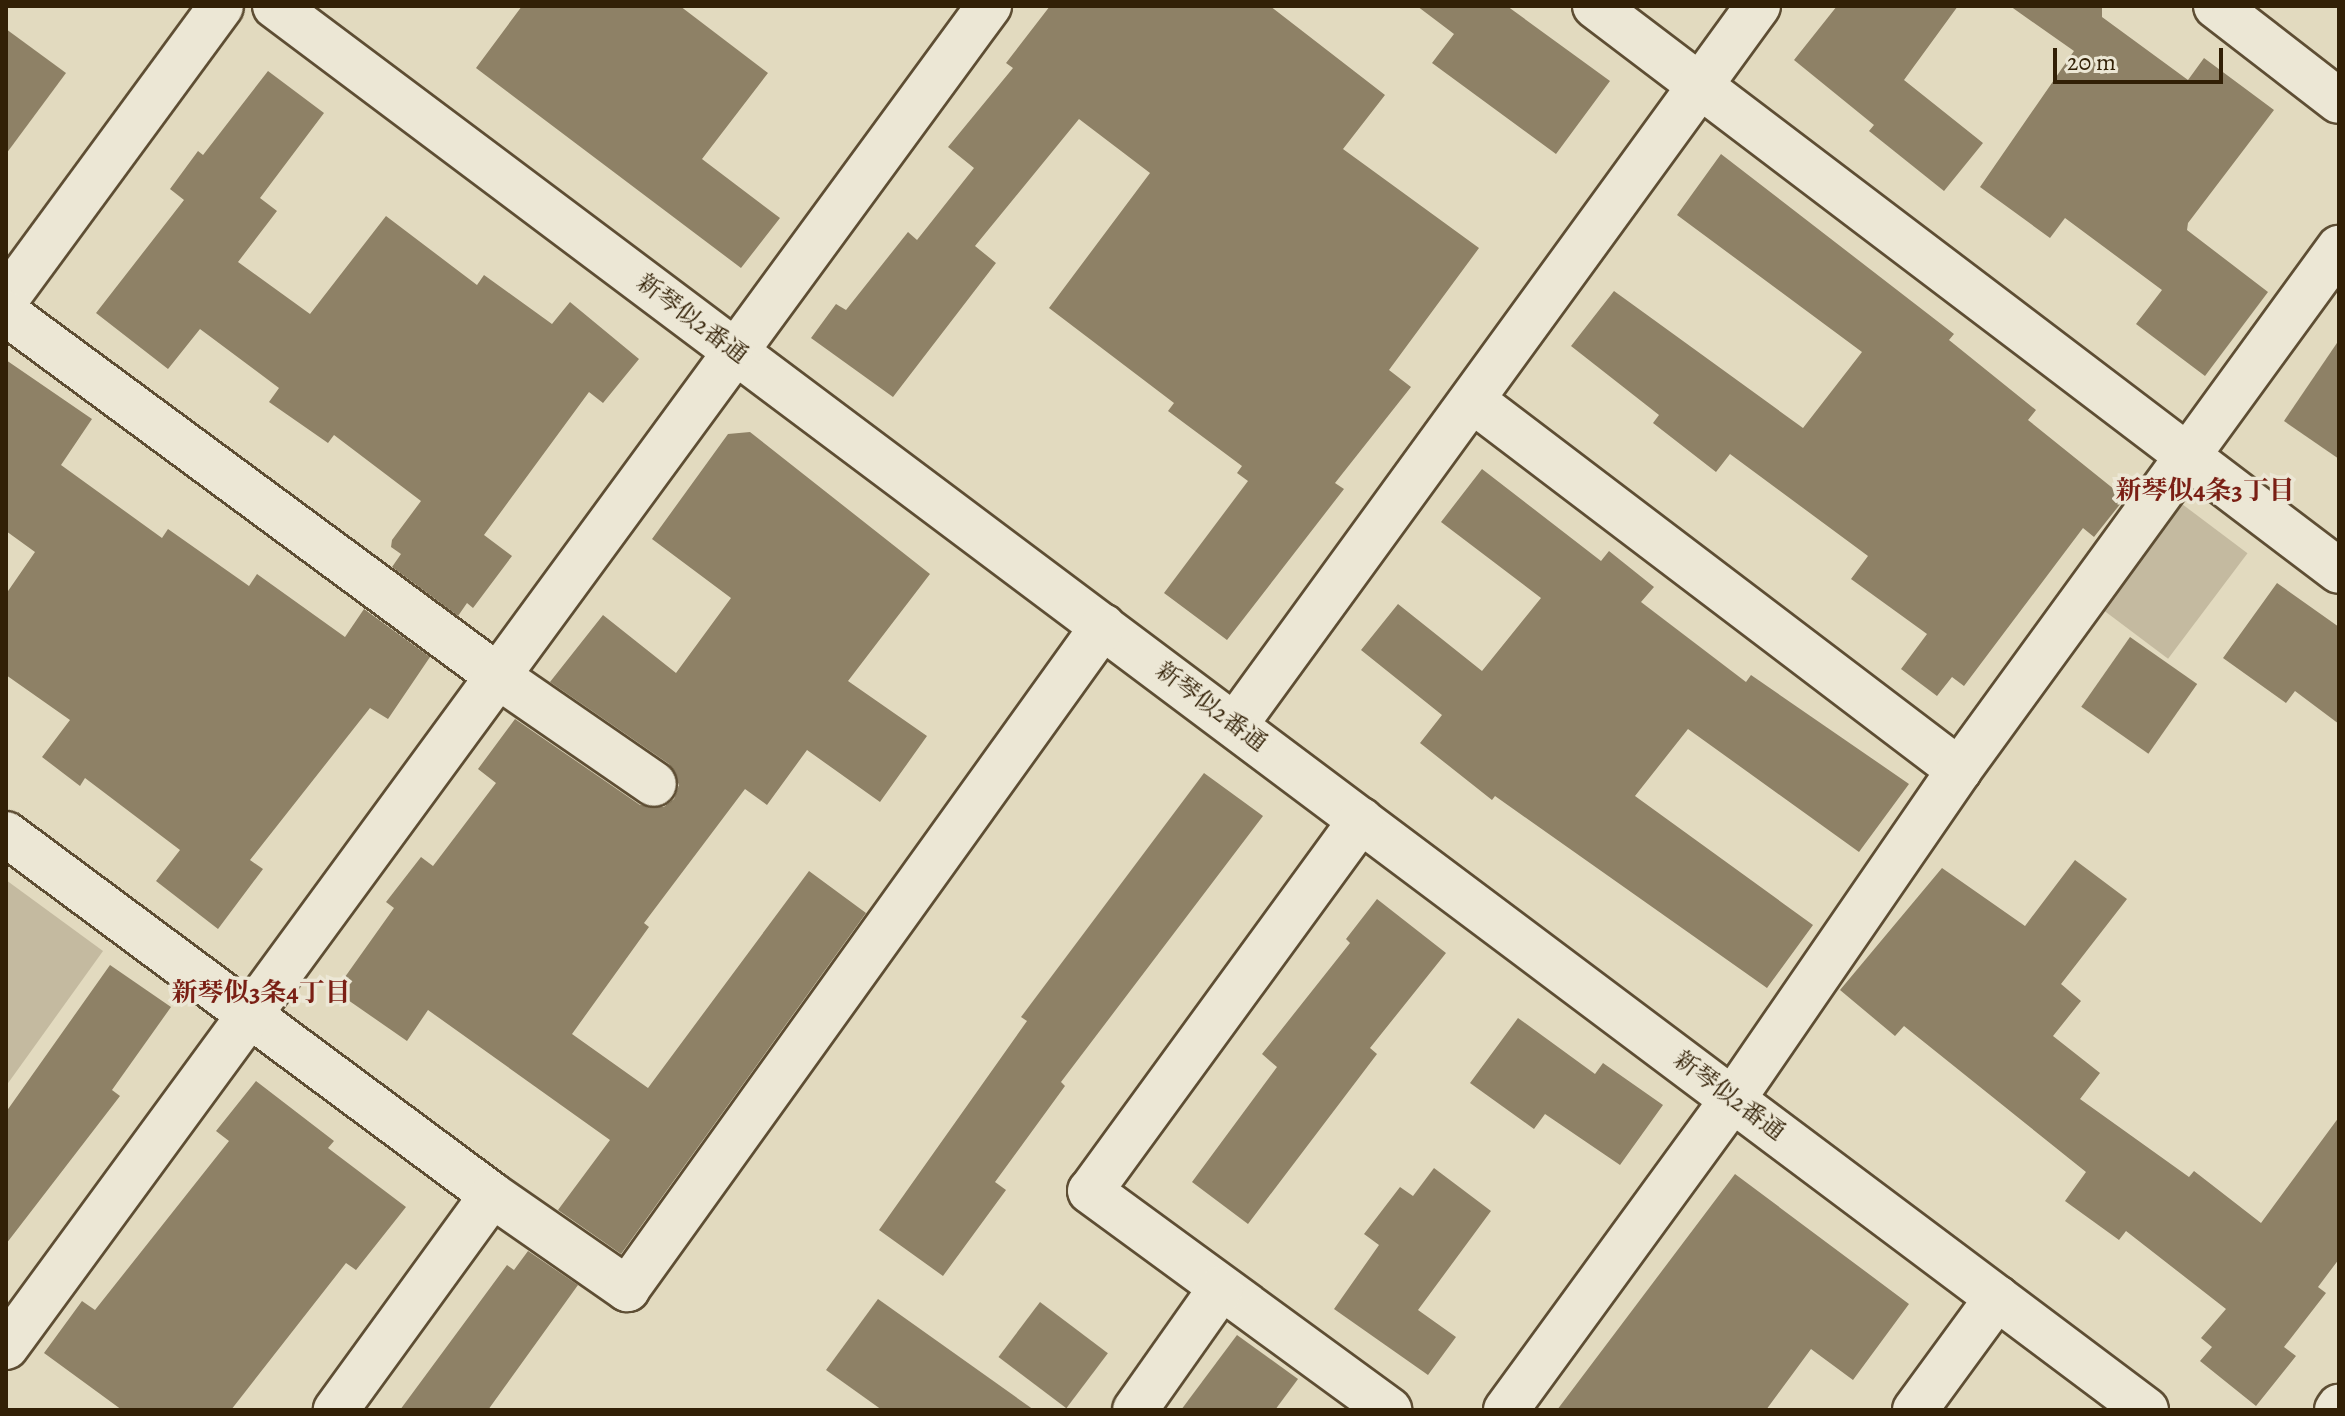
<!DOCTYPE html>
<html>
<head>
<meta charset="utf-8">
<style>
	body { margin:0 }
	#map { position:relative; width:2345px; height:1416px; overflow:hidden; background:#e2dabf; font-family:Alegreya,"Noto Serif JP",serif }
	div>[style] { position:absolute }
	[style*='--x'] { left:calc(var(--x)*1px); top:calc(var(--y)*1px); width:calc(var(--w)*1px); rotate:calc(var(--a)*1deg) }
	.green>* { inset:0; background:#c4baa0; transform-origin:0 0 }
	.building>* { inset:0; background:#8e8166; transform-origin:0 0 }
	.roads { filter:drop-shadow(2px 0 #5e4e34) drop-shadow(-2px 0 #5e4e34) drop-shadow(0 2px #5e4e34) drop-shadow(0 -2px #5e4e34) }
	.street>* { height:44px; margin:-22px; padding:0 22px; transform-origin:22px; border-radius:22px; background:#ece7d5 }
	span { translate:-50% -50%; white-space:nowrap; text-align:center; line-height:1.15; -webkit-text-stroke:7px #ece7d5; paint-order:stroke }
	.street-label { font-size:24px; color:#322006 }
	.neighbourhood-label { font-size:26px; color:#7a1f14; font-weight:700 }
	.frame { position:absolute; inset:0; border:8px solid #322006; pointer-events:none }
	.scale { position:absolute; left:2053px; top:48px; width:170px; height:36px; box-sizing:border-box; border:4px solid #322006; border-top:0; padding-left:10px; font-size:24px; line-height:28px; white-space:nowrap; color:#322006; -webkit-text-stroke:6px #ece7d5; paint-order:stroke }
</style>
</head>
<body>
<div id="map">
	<div class="green">
		<div style="left:2182px;top:504px;width:82px;height:132px;rotate:37deg"></div>
		<div style="clip-path:polygon(6px 880px,103px 951px,6px 1086px)"></div>
	</div>
	<div class="building">
		<div style="clip-path:polygon(522px 6px,680px 6px,768px 73px,702px 159px,780px 218px,741px 268px,476px 68px)"></div>
		<div style="clip-path:polygon(1050px 6px,1270px 6px,1385px 95px,1343px 149px,1479px 248px,1389px 370px,1411px 387px,1335px 483px,1344px 489px,1227px 640px,1164px 593px,1248px 481px,1237px 473px,1242px 466px,1168px 411px,1174px 403px,1049px 308px,1150px 173px,1079px 119px,975px 246px,996px 263px,893px 397px,811px 338px,836px 304px,846px 310px,908px 232px,917px 240px,974px 168px,948px 147px,1013px 68px,1006px 63px)"></div>
		<div style="clip-path:polygon(1417px 6px,1507px 6px,1610px 81px,1556px 154px,1432px 63px,1454px 34px)"></div>
		<div style="clip-path:polygon(1837px 6px,1958px 6px,1904px 80px,1983px 143px,1944px 191px,1869px 131px,1874px 125px,1794px 60px)"></div>
		<div style="clip-path:polygon(2010px 6px,2102px 6px,2102px 17px,2188px 80px,2204px 58px,2274px 110px,2188px 223px,2187px 230px,2268px 292px,2205px 376px,2136px 324px,2162px 290px,2065px 218px,2050px 238px,1980px 187px,2074px 51px)"></div>
		<div style="clip-path:polygon(6px 29px,66px 73px,6px 154px)"></div>
		<div style="clip-path:polygon(268px 71px,324px 113px,260px 198px,277px 211px,238px 262px,310px 314px,386px 216px,477px 285px,484px 275px,552px 324px,570px 302px,639px 359px,603px 403px,589px 392px,484px 535px,512px 556px,473px 608px,467px 603px,458px 616px,392px 567px,401px 554px,391px 547px,392px 540px,421px 501px,334px 435px,328px 443px,269px 402px,279px 388px,200px 329px,168px 369px,96px 313px,184px 200px,170px 189px,198px 151px,203px 155px)"></div>
		<div style="clip-path:polygon(1721px 154px,1954px 334px,1949px 340px,2036px 410px,2028px 420px,2125px 498px,2094px 537px,2083px 528px,1964px 686px,1952px 677px,1937px 696px,1901px 669px,1927px 634px,1851px 579px,1868px 556px,1730px 454px,1716px 472px,1653px 423px,1659px 415px,1571px 346px,1614px 291px,1803px 428px,1862px 352px,1677px 215px)"></div>
		<div style="clip-path:polygon(2339px 340px,2339px 459px,2284px 421px)"></div>
		<div style="clip-path:polygon(6px 360px,92px 419px,61px 465px,162px 538px,168px 529px,249px 586px,257px 574px,345px 637px,364px 609px,430px 657px,388px 719px,370px 708px,250px 860px,263px 869px,218px 929px,156px 881px,180px 850px,85px 778px,80px 786px,42px 757px,70px 720px,6px 675px,6px 594px,35px 552px,6px 531px)"></div>
		<div style="clip-path:polygon(750px 432px,930px 574px,848px 681px,927px 736px,880px 802px,807px 750px,767px 805px,745px 789px,644px 923px,649px 927px,572px 1034px,648px 1088px,809px 871px,866px 913px,621px 1254px,558px 1210px,610px 1140px,428px 1010px,407px 1041px,335px 991px,394px 908px,386px 902px,421px 857px,433px 866px,496px 783px,478px 769px,515px 719px,640px 805px,664px 807px,674px 799px,679px 785px,669px 764px,550px 682px,603px 615px,676px 673px,731px 598px,652px 539px,728px 434px)"></div>
		<div style="clip-path:polygon(1482px 469px,1601px 561px,1609px 551px,1654px 587px,1641px 602px,1746px 682px,1751px 675px,1909px 784px,1859px 852px,1688px 729px,1635px 796px,1813px 925px,1767px 988px,1495px 796px,1492px 800px,1420px 743px,1442px 715px,1361px 650px,1398px 604px,1482px 671px,1541px 598px,1441px 522px)"></div>
		<div style="clip-path:polygon(2277px 583px,2339px 627px,2339px 724px,2295px 691px,2286px 703px,2223px 658px)"></div>
		<div style="left:2130px;top:637px;width:82px;height:85px;rotate:35deg"></div>
		<div style="clip-path:polygon(1204px 773px,1263px 816px,1061px 1082px,1065px 1086px,995px 1182px,1006px 1190px,943px 1276px,879px 1230px,1027px 1021px,1021px 1017px)"></div>
		<div style="clip-path:polygon(2075px 860px,2127px 899px,2061px 984px,2081px 1001px,2053px 1036px,2100px 1073px,2080px 1099px,2189px 1177px,2194px 1171px,2261px 1223px,2339px 1117px,2339px 1259px,2318px 1287px,2326px 1293px,2284px 1347px,2296px 1356px,2256px 1406px,2200px 1361px,2212px 1347px,2201px 1338px,2226px 1309px,2126px 1231px,2119px 1240px,2065px 1201px,2086px 1172px,1904px 1026px,1895px 1036px,1840px 990px,1942px 868px,2025px 926px)"></div>
		<div style="clip-path:polygon(1377px 899px,1446px 953px,1370px 1048px,1377px 1054px,1248px 1224px,1192px 1182px,1277px 1067px,1262px 1054px,1350px 943px,1346px 939px)"></div>
		<div style="clip-path:polygon(110px 965px,171px 1007px,112px 1090px,120px 1096px,6px 1244px,6px 1112px)"></div>
		<div style="clip-path:polygon(1518px 1018px,1595px 1074px,1603px 1063px,1663px 1105px,1620px 1165px,1545px 1114px,1534px 1129px,1470px 1083px)"></div>
		<div style="clip-path:polygon(256px 1081px,334px 1141px,328px 1148px,406px 1207px,356px 1270px,346px 1263px,231px 1410px,122px 1410px,44px 1353px,82px 1301px,95px 1310px,229px 1141px,216px 1131px)"></div>
		<div style="clip-path:polygon(1434px 1168px,1491px 1211px,1418px 1310px,1456px 1337px,1428px 1375px,1334px 1309px,1379px 1245px,1364px 1234px,1400px 1187px,1413px 1196px)"></div>
		<div style="clip-path:polygon(1735px 1174px,1909px 1304px,1853px 1380px,1811px 1349px,1766px 1410px,1557px 1410px)"></div>
		<div style="clip-path:polygon(528px 1251px,578px 1285px,488px 1410px,400px 1410px,507px 1265px,514px 1270px)"></div>
		<div style="clip-path:polygon(878px 1299px,1034px 1410px,882px 1410px,826px 1370px)"></div>
		<div style="left:1040px;top:1302px;width:85px;height:69px;rotate:37deg"></div>
		<div style="clip-path:polygon(1237px 1335px,1298px 1379px,1275px 1410px,1181px 1410px)"></div>
	</div>
	<div class="roads">
		<div class="street">
			<div style="--x:275;--y:6;--w:2339;--a:36.88"></div>
			<div style="--x:1595;--y:6;--w:934;--a:37.21"></div>
			<div style="--x:2216;--y:6;--w:155;--a:37.7"></div>
			<div style="--x:6;--y:299;--w:363;--a:-53.7"></div>
			<div style="--x:6;--y:313;--w:613;--a:36.44"></div>
			<div style="--x:499;--y:677;--w:188;--a:34.6"></div>
			<div style="--x:1472;--y:400;--w:612;--a:37.23"></div>
			<div style="--x:1235;--y:725;--w:889;--a:-53.97"></div>
			<div style="--x:1361;--y:820;--w:459;--a:126.1"></div>
			<div style="--x:1090;--y:1191;--w:371;--a:36.2"></div>
			<div style="--x:6;--y:834;--w:605;--a:36.6"></div>
			<div style="--x:492;--y:1195;--w:266;--a:126"></div>
			<div style="--x:492;--y:1195;--w:165;--a:34.8"></div>
			<div style="--x:627;--y:1289;--w:816;--a:-54.32"></div>
			<div style="--x:6;--y:1347;--w:1663;--a:-53.76"></div>
			<div style="--x:1135;--y:1410;--w:149;--a:-54.8"></div>
			<div style="--x:1506;--y:1410;--w:385;--a:-53.9"></div>
			<div style="--x:1733;--y:1099;--w:399;--a:-55.5"></div>
			<div style="--x:1959;--y:770;--w:646;--a:-53.95"></div>
			<div style="--x:1915;--y:1410;--w:139;--a:-53.8"></div>
			<div style="--x:2337;--y:1410;--w:4;--a:-56"></div>
		</div>
	</div>
	<div class="street-label">
		<span style="left:692px;top:319px;rotate:37deg">新琴似2番通</span>
		<span style="left:1211px;top:707px;rotate:37deg">新琴似2番通</span>
		<span style="left:1729px;top:1096px;rotate:37deg">新琴似2番通</span>
	</div>
	<div class="neighbourhood-label">
		<span style="left:2205px;top:491px">新琴似4条3丁目</span>
		<span style="left:261px;top:993px">新琴似3条4丁目</span>
	</div>
	<div class="frame"></div>
	<div class="scale">20 m</div>
</div>
</body>
</html>
